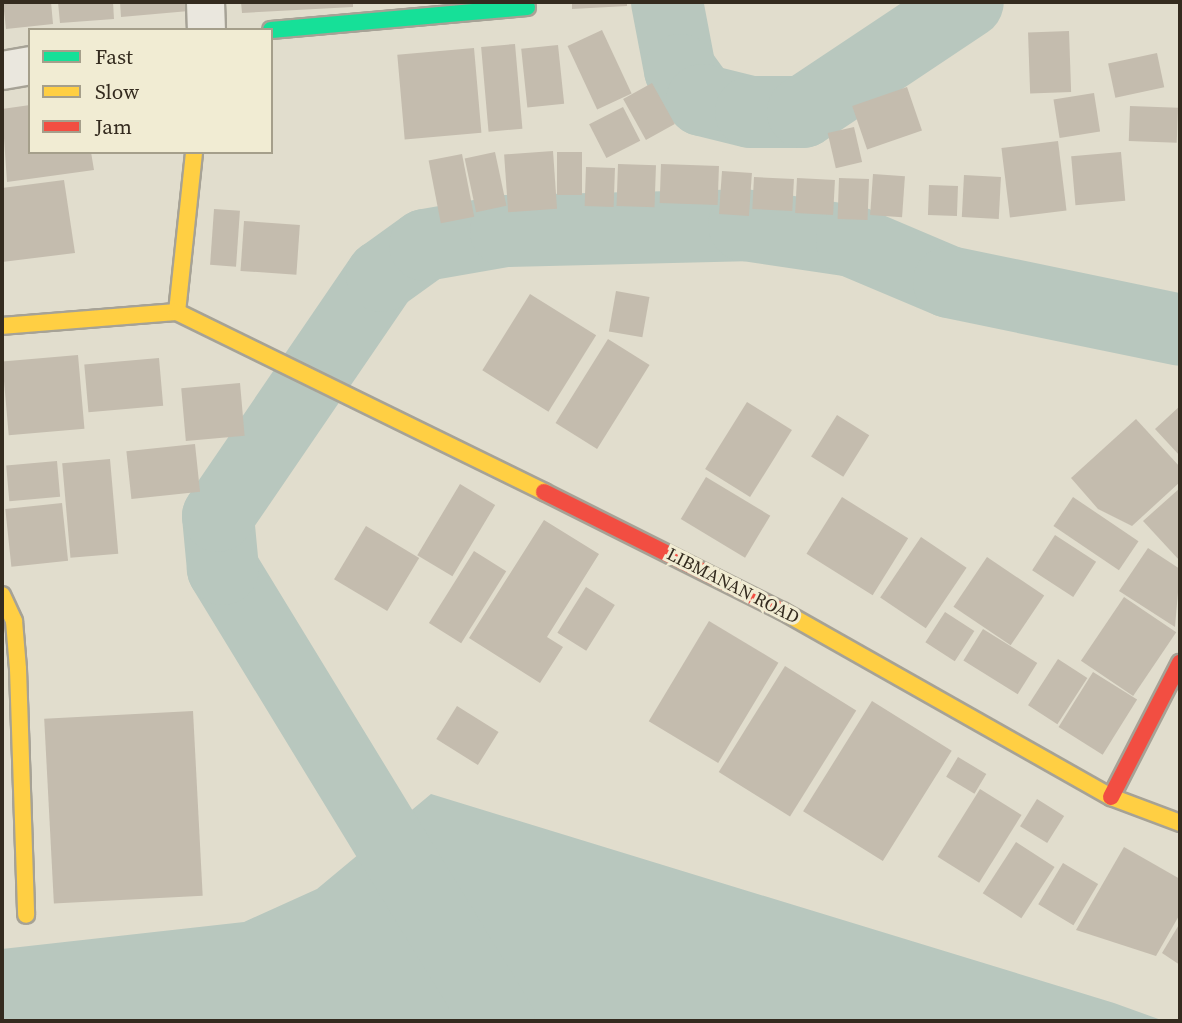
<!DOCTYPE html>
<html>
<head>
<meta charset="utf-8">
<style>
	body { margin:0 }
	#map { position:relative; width:1182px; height:1023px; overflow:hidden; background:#e1ddcd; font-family:"Source Serif 4",serif }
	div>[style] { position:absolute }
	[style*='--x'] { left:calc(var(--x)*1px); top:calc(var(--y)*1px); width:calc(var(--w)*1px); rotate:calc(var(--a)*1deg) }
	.water>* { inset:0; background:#b8c7be }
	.river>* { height:72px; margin:-36px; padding:0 36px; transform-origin:36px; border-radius:36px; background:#b8c7be }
	.building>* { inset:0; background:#c4bcae; transform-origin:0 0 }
	.roads { filter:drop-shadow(2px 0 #a6a296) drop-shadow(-2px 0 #a6a296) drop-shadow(0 2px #a6a296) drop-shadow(0 -2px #a6a296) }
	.street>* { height:37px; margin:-18.5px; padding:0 18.5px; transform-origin:18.5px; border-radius:18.5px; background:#eae7de }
	.fast>* { height:16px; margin:-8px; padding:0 8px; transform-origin:8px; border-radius:8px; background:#16e098 }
	.slow>* { height:16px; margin:-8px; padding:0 8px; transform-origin:8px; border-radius:8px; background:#ffcf43 }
	.jam>* { height:16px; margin:-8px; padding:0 8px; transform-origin:8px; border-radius:8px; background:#f24e42 }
	span { translate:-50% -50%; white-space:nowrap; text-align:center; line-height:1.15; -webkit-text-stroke:6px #f1ecd3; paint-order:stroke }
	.street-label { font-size:18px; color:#342b1f }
	.frame { position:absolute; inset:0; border:4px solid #342b1f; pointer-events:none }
	.legend { position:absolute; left:28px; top:28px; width:245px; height:126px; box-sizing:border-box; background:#f1ecd3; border:2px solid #a59f8b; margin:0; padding:9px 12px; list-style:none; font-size:21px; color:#342b1f }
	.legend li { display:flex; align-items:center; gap:14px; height:35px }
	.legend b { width:35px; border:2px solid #a59f8b }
</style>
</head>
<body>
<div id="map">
	<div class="water">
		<div style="clip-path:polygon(431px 794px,1114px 1003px,1164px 1021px,2px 1021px,2px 949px,244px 922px,317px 889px)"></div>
	</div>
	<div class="river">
		<div style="--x:667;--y:2;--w:69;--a:79.2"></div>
		<div style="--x:680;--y:70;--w:37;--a:54"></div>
		<div style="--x:702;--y:100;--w:50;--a:13.8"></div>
		<div style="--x:751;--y:112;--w:52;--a:0"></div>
		<div style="--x:803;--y:112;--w:198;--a:-33.7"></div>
		<div style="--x:499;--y:1021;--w:530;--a:-121.41"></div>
		<div style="--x:223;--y:569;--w:53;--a:-95.4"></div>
		<div style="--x:218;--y:516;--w:291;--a:-55.7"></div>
		<div style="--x:382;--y:276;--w:53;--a:-35.8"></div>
		<div style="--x:425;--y:245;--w:82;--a:-9.8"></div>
		<div style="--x:506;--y:231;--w:238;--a:-1.4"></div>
		<div style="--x:744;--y:225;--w:109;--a:8.4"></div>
		<div style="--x:852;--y:241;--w:105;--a:22.9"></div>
		<div style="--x:949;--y:282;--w:236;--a:11.7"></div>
	</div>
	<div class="building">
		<div style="clip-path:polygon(3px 2px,51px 2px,53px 24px,6px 29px)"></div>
		<div style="clip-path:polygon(58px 2px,113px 2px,114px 19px,60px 23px)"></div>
		<div style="clip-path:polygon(120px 2px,188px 2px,189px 11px,121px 17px)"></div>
		<div style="clip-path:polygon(241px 2px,353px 2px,353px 7px,242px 13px)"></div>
		<div style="clip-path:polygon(572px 2px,627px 2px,627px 6px,572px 9px)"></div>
		<div style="left:602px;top:30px;width:70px;height:38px;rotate:65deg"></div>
		<div style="left:1069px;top:31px;width:61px;height:41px;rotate:88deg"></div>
		<div style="left:515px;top:44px;width:85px;height:34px;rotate:85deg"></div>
		<div style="left:558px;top:45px;width:59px;height:37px;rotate:84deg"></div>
		<div style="left:474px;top:48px;width:85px;height:77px;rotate:85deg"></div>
		<div style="left:1157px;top:53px;width:35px;height:50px;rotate:78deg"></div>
		<div style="left:652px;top:83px;width:47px;height:33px;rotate:61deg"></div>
		<div style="left:907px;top:87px;width:46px;height:58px;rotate:71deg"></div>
		<div style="left:1094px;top:93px;width:39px;height:41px;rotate:81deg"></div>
		<div style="clip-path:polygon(30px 105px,30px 152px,91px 152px,94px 170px,7px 182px,2px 109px)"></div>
		<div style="left:1130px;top:106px;width:48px;height:35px;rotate:2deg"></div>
		<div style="left:623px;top:107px;width:38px;height:38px;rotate:63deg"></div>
		<div style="left:854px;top:127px;width:36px;height:27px;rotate:77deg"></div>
		<div style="left:1058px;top:141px;width:70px;height:57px;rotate:83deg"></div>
		<div style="left:553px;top:151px;width:58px;height:49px;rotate:86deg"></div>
		<div style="left:495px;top:152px;width:55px;height:31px;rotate:78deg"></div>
		<div style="left:557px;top:152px;width:25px;height:43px"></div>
		<div style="left:1121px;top:152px;width:49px;height:50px;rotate:85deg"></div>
		<div style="left:462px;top:154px;width:64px;height:34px;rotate:79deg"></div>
		<div style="left:618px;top:164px;width:38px;height:42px;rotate:2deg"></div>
		<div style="left:661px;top:164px;width:58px;height:39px;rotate:2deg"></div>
		<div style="left:586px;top:167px;width:29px;height:39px;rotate:2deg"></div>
		<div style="left:722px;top:171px;width:30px;height:43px;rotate:4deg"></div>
		<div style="left:873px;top:174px;width:32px;height:41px;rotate:4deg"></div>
		<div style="left:964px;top:175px;width:37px;height:42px;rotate:3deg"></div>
		<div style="left:754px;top:177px;width:40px;height:32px;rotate:3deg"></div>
		<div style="left:797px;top:178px;width:38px;height:35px;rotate:3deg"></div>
		<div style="left:839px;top:178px;width:30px;height:41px;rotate:2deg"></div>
		<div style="clip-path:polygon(64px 180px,75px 253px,2px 262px,2px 188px)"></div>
		<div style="left:929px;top:185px;width:29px;height:30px;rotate:2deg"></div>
		<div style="left:214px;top:209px;width:26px;height:56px;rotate:4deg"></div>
		<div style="left:244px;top:221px;width:56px;height:50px;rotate:4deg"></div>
		<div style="left:616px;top:291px;width:34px;height:41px;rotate:10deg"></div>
		<div style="left:530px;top:294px;width:78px;height:90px;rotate:32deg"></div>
		<div style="left:608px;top:339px;width:49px;height:99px;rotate:32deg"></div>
		<div style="left:78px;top:355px;width:74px;height:76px;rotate:85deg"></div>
		<div style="left:159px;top:358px;width:48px;height:75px;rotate:85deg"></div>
		<div style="left:240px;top:383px;width:53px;height:59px;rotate:85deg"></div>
		<div style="left:747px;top:402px;width:53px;height:79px;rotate:32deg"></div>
		<div style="clip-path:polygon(1180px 406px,1180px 456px,1155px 429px)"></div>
		<div style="left:837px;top:415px;width:38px;height:49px;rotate:32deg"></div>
		<div style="clip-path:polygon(1136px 419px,1180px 467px,1180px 482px,1132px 526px,1098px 509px,1071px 478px)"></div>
		<div style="left:195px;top:444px;width:48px;height:69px;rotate:84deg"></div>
		<div style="left:110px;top:459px;width:95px;height:48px;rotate:85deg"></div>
		<div style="left:57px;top:461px;width:36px;height:51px;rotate:85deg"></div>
		<div style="left:706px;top:477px;width:75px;height:49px;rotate:31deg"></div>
		<div style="left:460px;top:484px;width:41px;height:83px;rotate:31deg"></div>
		<div style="clip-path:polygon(1180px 488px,1180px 561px,1143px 521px)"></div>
		<div style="left:842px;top:497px;width:78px;height:67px;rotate:32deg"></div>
		<div style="left:1073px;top:497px;width:79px;height:35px;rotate:34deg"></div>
		<div style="left:62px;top:503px;width:58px;height:57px;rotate:84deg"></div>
		<div style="clip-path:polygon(544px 520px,599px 554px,547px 637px,563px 647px,540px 683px,469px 638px)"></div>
		<div style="left:366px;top:526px;width:62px;height:62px;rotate:31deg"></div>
		<div style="left:1055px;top:535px;width:49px;height:42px;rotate:33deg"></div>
		<div style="left:921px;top:537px;width:55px;height:73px;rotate:34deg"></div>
		<div style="clip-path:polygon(1148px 548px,1180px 569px,1175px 627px,1119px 591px)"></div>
		<div style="left:474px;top:551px;width:38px;height:85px;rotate:32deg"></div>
		<div style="left:987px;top:557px;width:69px;height:60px;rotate:34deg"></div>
		<div style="left:586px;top:587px;width:34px;height:54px;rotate:32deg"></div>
		<div style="left:1124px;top:597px;width:63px;height:77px;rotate:34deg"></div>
		<div style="left:945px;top:612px;width:35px;height:36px;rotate:33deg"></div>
		<div style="left:709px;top:621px;width:81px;height:117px;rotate:31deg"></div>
		<div style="left:983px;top:629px;width:64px;height:37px;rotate:32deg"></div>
		<div style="left:1058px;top:659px;width:35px;height:55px;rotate:33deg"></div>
		<div style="left:785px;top:666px;width:84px;height:125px;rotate:32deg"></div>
		<div style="left:1093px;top:672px;width:52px;height:65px;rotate:32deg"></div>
		<div style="left:872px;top:701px;width:94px;height:130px;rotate:32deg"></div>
		<div style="left:457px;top:706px;width:49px;height:39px;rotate:32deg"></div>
		<div style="left:193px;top:711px;width:185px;height:149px;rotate:87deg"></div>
		<div style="left:958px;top:757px;width:33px;height:23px;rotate:31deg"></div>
		<div style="left:980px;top:789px;width:49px;height:80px;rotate:32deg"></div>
		<div style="left:1037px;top:799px;width:32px;height:32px;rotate:32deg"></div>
		<div style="left:1016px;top:842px;width:46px;height:61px;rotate:33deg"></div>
		<div style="clip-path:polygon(1124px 847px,1180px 879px,1180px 914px,1156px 956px,1076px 930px)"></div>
		<div style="left:1063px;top:863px;width:41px;height:48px;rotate:31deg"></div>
		<div style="clip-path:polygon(1180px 923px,1180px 965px,1162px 953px)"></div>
	</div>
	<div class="roads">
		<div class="street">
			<div style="--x:205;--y:2;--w:28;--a:88"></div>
			<div style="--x:2;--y:70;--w:28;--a:-10"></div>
		</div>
		<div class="fast">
			<div style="--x:271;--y:30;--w:257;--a:-5.1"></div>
		</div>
		<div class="slow">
			<div style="--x:177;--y:312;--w:161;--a:-83.9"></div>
			<div style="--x:2;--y:326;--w:176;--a:-4.6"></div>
			<div style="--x:177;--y:312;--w:409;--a:26.1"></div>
			<div style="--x:2;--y:595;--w:29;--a:65"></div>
			<div style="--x:14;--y:621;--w:48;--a:85.2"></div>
			<div style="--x:18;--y:669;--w:246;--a:88.1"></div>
			<div style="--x:782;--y:611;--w:378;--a:29.5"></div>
			<div style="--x:1111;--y:797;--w:74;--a:20.6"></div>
		</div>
		<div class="jam">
			<div style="--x:544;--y:492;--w:266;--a:26.6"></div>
			<div style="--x:1111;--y:797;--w:151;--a:-62.8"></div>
		</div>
	</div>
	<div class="street-label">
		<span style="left:733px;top:586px;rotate:27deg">LIBMANAN ROAD</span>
	</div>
	<div class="frame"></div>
	<ul class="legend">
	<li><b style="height:9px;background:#16e098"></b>Fast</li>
	<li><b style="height:9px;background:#ffcf43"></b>Slow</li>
	<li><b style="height:9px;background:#f24e42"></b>Jam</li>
	</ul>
</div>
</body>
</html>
